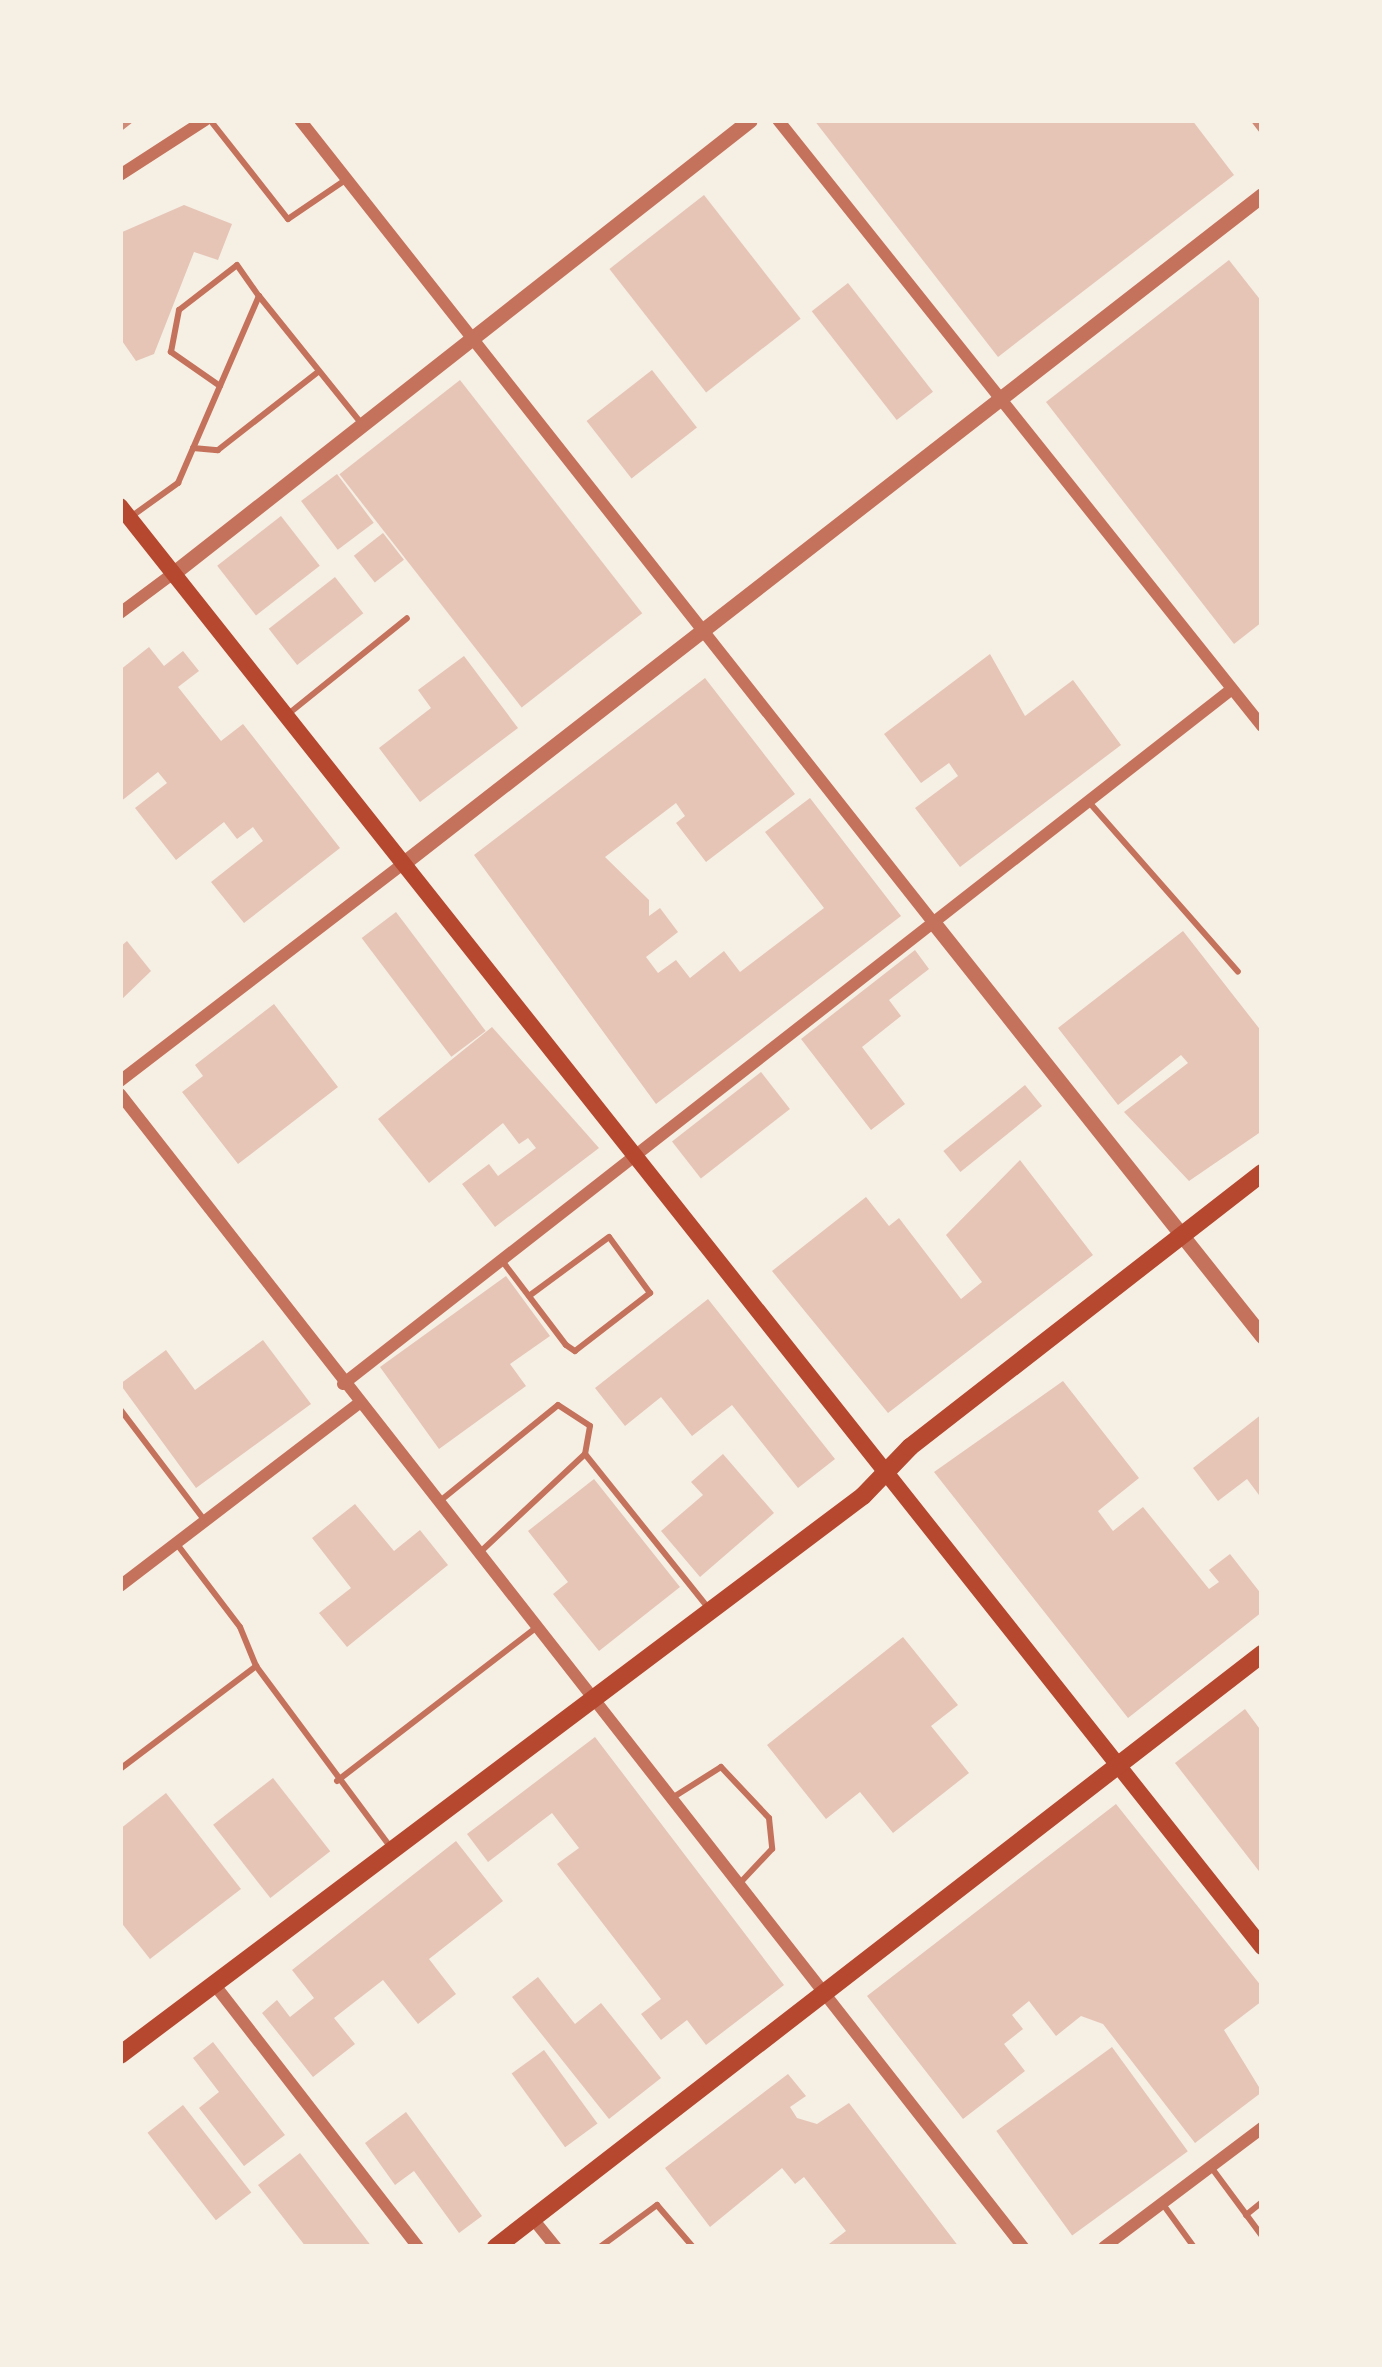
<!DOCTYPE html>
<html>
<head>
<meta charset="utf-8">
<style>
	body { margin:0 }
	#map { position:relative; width:1382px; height:2367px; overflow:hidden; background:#f6efe4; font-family:Figtree,sans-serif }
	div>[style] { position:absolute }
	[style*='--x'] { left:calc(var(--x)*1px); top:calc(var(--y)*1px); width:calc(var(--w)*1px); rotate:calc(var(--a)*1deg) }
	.building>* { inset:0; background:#e6c5b7; transform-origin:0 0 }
	.service>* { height:6px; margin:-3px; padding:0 3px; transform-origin:3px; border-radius:3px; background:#c5725c }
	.minor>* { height:12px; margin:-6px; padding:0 6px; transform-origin:6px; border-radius:6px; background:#c5725c }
	.tertiary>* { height:15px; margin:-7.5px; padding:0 7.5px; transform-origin:7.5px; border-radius:7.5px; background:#c5725c }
	.secondary>* { height:16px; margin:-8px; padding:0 8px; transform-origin:8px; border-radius:8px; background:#b5482f }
	.primary>* { height:18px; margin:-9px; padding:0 9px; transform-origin:9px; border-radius:9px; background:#b5482f }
	.rail>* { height:8px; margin:-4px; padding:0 4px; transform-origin:4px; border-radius:4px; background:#cf8b77 }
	span { translate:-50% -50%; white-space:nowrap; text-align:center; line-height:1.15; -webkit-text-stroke:12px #f6efe4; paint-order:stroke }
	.frame { position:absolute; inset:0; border:123px solid #f6efe4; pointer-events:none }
</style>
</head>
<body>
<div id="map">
	<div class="building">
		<div style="clip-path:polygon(814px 120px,1192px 120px,1234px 175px,998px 357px)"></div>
		<div style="left:704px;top:195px;width:157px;height:120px;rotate:52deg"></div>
		<div style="clip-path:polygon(184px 205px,232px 224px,218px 260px,194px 252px,154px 354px,136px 361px,120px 338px,120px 233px)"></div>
		<div style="clip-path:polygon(1229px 260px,1262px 302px,1262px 622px,1234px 644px,1046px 402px)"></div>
		<div style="left:848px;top:283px;width:138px;height:46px;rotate:52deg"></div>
		<div style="left:652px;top:370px;width:73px;height:83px;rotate:52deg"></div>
		<div style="left:460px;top:380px;width:296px;height:153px;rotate:52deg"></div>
		<div style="left:337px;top:474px;width:61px;height:45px;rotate:53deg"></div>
		<div style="left:281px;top:516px;width:63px;height:81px;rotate:52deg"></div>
		<div style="left:383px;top:533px;width:34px;height:37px;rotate:52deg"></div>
		<div style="left:335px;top:577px;width:46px;height:84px;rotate:52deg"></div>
		<div style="clip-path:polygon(149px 647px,164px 666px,183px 651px,199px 671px,178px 687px,221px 741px,243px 724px,340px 848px,244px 923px,211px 882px,263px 841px,253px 827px,237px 839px,224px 822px,176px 860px,135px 808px,167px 783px,158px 772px,120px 802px,120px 670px)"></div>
		<div style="clip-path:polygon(990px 654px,1025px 716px,1073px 680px,1121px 745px,960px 867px,915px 808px,958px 776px,949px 763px,921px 783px,884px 734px)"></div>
		<div style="clip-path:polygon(464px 656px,518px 728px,420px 802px,379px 748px,431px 708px,418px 690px)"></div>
		<div style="clip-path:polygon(705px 678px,795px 794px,706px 862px,676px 823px,685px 816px,676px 803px,605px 857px,649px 900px,649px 916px,660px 908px,678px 932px,646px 957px,658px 973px,676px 960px,690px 978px,724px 951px,740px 972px,824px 908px,765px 832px,810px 798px,901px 916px,656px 1104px,474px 855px)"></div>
		<div style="left:396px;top:912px;width:149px;height:43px;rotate:53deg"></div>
		<div style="clip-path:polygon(1183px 931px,1262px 1032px,1262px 1131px,1189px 1181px,1124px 1112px,1188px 1063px,1181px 1055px,1118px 1105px,1058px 1028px)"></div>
		<div style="clip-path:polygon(127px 941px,151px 971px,120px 1001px,120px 947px)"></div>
		<div style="clip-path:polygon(915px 950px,929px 969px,889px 1000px,901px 1016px,862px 1047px,905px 1104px,871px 1130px,801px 1039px)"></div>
		<div style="clip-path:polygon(274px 1004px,338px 1087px,238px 1164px,182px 1092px,203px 1076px,195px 1065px)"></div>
		<div style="clip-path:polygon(492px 1027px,599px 1148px,495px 1227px,462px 1184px,489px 1164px,498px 1176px,536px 1148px,528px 1138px,519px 1144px,503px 1123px,429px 1183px,378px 1119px)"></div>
		<div style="left:761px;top:1072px;width:47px;height:113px;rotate:52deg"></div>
		<div style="left:1025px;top:1085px;width:27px;height:105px;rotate:51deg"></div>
		<div style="clip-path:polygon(1020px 1160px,1093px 1255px,888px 1413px,772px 1271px,866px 1197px,889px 1226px,899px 1218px,961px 1299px,982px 1282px,946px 1235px)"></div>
		<div style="clip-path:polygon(506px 1276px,550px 1336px,510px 1364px,526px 1386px,439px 1449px,380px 1367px)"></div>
		<div style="clip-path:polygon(708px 1299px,835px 1459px,798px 1488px,732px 1405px,692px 1436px,661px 1397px,625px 1426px,595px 1388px)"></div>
		<div style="clip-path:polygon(263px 1340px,311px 1404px,196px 1488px,120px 1384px,166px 1350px,195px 1390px)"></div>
		<div style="clip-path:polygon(1063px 1381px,1139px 1478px,1098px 1511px,1113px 1531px,1143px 1507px,1209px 1589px,1219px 1582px,1209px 1570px,1230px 1554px,1262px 1595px,1262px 1612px,1128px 1718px,934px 1472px)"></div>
		<div style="clip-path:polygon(1262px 1414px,1262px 1499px,1247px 1479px,1218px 1501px,1193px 1468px)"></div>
		<div style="clip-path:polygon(723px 1454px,774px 1513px,700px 1577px,661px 1531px,703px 1495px,691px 1482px)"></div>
		<div style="clip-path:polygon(594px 1479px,680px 1587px,599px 1651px,553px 1594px,568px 1582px,528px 1531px)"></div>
		<div style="clip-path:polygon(355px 1504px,394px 1551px,420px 1530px,448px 1565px,347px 1647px,319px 1613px,351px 1588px,312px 1538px)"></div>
		<div style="clip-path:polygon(903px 1637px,958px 1705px,931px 1726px,969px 1773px,893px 1833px,860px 1792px,826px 1819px,767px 1745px)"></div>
		<div style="clip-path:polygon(1245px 1709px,1262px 1732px,1262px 1875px,1175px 1763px)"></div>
		<div style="clip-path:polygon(595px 1737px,784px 1985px,706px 2045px,687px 2020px,661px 2040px,641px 2014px,661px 1999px,557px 1864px,579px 1848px,552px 1813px,488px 1862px,467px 1834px)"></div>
		<div style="left:273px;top:1778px;width:93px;height:76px;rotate:52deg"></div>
		<div style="clip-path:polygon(166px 1793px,241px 1889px,150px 1959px,120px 1921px,120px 1829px)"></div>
		<div style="clip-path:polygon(1116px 1804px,1262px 1987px,1262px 2001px,1224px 2030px,1262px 2092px,1195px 2143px,1103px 2024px,1081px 2016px,1056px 2036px,1029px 2001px,1012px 2015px,1023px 2029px,1004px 2044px,1025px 2071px,963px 2119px,867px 1996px)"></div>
		<div style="clip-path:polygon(456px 1841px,503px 1901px,429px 1959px,456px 1994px,418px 2024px,383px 1980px,334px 2018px,355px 2044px,313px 2077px,262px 2013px,277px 2000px,290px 2017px,314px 1998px,292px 1970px)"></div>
		<div style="clip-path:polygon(538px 1977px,575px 2024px,601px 2003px,661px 2078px,609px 2119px,512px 1997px)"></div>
		<div style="clip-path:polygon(213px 2042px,285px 2135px,244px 2166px,199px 2108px,219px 2092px,193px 2058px)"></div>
		<div style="left:1112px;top:2047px;width:129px;height:143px;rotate:54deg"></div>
		<div style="left:544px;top:2050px;width:91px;height:40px;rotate:54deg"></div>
		<div style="clip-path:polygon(788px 2074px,806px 2096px,790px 2107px,797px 2118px,817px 2124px,849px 2103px,959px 2247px,825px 2247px,846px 2231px,804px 2177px,795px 2184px,782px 2168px,710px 2227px,665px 2168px)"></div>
		<div style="left:183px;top:2105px;width:111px;height:45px;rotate:52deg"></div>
		<div style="clip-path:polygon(406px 2112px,482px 2216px,459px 2233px,414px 2171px,395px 2185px,365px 2143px)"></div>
		<div style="clip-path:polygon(300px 2153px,372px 2247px,306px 2247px,258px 2185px)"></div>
	</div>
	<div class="service">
		<div style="--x:210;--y:120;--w:126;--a:51.8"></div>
		<div style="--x:288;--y:219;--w:68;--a:-34.2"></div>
		<div style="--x:220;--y:386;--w:60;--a:-145.2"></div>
		<div style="--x:171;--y:352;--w:43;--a:-79.2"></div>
		<div style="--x:179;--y:310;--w:73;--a:-37.8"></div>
		<div style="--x:237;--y:265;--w:38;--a:55"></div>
		<div style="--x:193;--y:448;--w:25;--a:5"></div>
		<div style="--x:218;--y:450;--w:127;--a:-38"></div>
		<div style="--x:132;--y:516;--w:57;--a:-35.7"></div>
		<div style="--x:178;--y:483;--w:204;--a:-66.6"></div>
		<div style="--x:259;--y:296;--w:164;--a:51.2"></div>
		<div style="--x:287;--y:715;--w:154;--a:-38.9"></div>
		<div style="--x:1088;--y:801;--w:227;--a:48.7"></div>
		<div style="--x:503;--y:1262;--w:104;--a:52.8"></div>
		<div style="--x:566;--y:1345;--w:11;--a:34"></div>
		<div style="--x:575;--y:1351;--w:95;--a:-37.7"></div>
		<div style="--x:650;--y:1293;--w:69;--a:-126.2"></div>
		<div style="--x:609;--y:1237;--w:99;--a:143.6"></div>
		<div style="--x:120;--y:1409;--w:141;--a:52.8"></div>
		<div style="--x:585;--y:1454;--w:198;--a:51.3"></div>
		<div style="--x:440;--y:1501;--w:152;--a:-39.1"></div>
		<div style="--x:558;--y:1405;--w:38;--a:33"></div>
		<div style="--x:590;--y:1426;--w:28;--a:100"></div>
		<div style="--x:585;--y:1454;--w:146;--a:136.9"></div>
		<div style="--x:256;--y:1666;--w:223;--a:53.4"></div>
		<div style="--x:120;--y:1769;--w:171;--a:-37.1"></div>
		<div style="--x:256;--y:1666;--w:42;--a:-112.3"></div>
		<div style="--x:240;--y:1627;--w:106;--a:-127.3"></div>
		<div style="--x:337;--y:1781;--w:251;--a:-37.6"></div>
		<div style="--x:672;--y:1798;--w:58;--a:-32.3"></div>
		<div style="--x:721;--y:1767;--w:70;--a:46.7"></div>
		<div style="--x:769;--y:1818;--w:31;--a:84"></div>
		<div style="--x:772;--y:1849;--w:47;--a:133.3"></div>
		<div style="--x:1211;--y:2167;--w:86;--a:53.5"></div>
		<div style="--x:1162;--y:2203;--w:54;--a:54"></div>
		<div style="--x:1246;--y:2215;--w:21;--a:-39"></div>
		<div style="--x:600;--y:2247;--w:71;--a:-36.4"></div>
		<div style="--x:657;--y:2205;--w:55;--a:49.4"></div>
	</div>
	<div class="minor">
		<div style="--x:300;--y:120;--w:1022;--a:51.72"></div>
		<div style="--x:778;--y:120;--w:776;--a:51.39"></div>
		<div style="--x:120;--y:175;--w:101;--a:-32.9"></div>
		<div style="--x:120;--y:613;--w:64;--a:-36.7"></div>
		<div style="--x:120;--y:1081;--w:354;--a:-37.5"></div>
		<div style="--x:120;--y:1094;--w:1465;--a:51.93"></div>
		<div style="--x:343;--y:1384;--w:1128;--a:-38.02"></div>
		<div style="--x:120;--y:1586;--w:300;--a:-37.4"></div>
		<div style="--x:214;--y:1984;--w:333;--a:52.2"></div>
		<div style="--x:533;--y:2219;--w:36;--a:51"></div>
		<div style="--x:1104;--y:2247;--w:198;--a:-37"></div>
	</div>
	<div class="tertiary">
		<div style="--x:171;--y:575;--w:736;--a:-38.16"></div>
		<div style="--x:401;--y:865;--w:1091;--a:-37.89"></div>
		<div style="--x:933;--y:922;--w:529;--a:51.53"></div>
	</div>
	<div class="secondary">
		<div style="--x:120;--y:506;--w:1839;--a:51.6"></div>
	</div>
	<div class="primary">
		<div style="--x:120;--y:2055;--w:930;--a:-36.96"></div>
		<div style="--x:863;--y:1496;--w:68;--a:-46.2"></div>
		<div style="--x:910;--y:1447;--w:446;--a:-37.9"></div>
		<div style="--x:496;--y:2247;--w:969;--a:-37.75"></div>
	</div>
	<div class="rail">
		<div style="--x:1255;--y:120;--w:11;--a:52"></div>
		<div style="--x:120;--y:127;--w:11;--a:-38"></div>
	</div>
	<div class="frame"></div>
</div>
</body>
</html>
